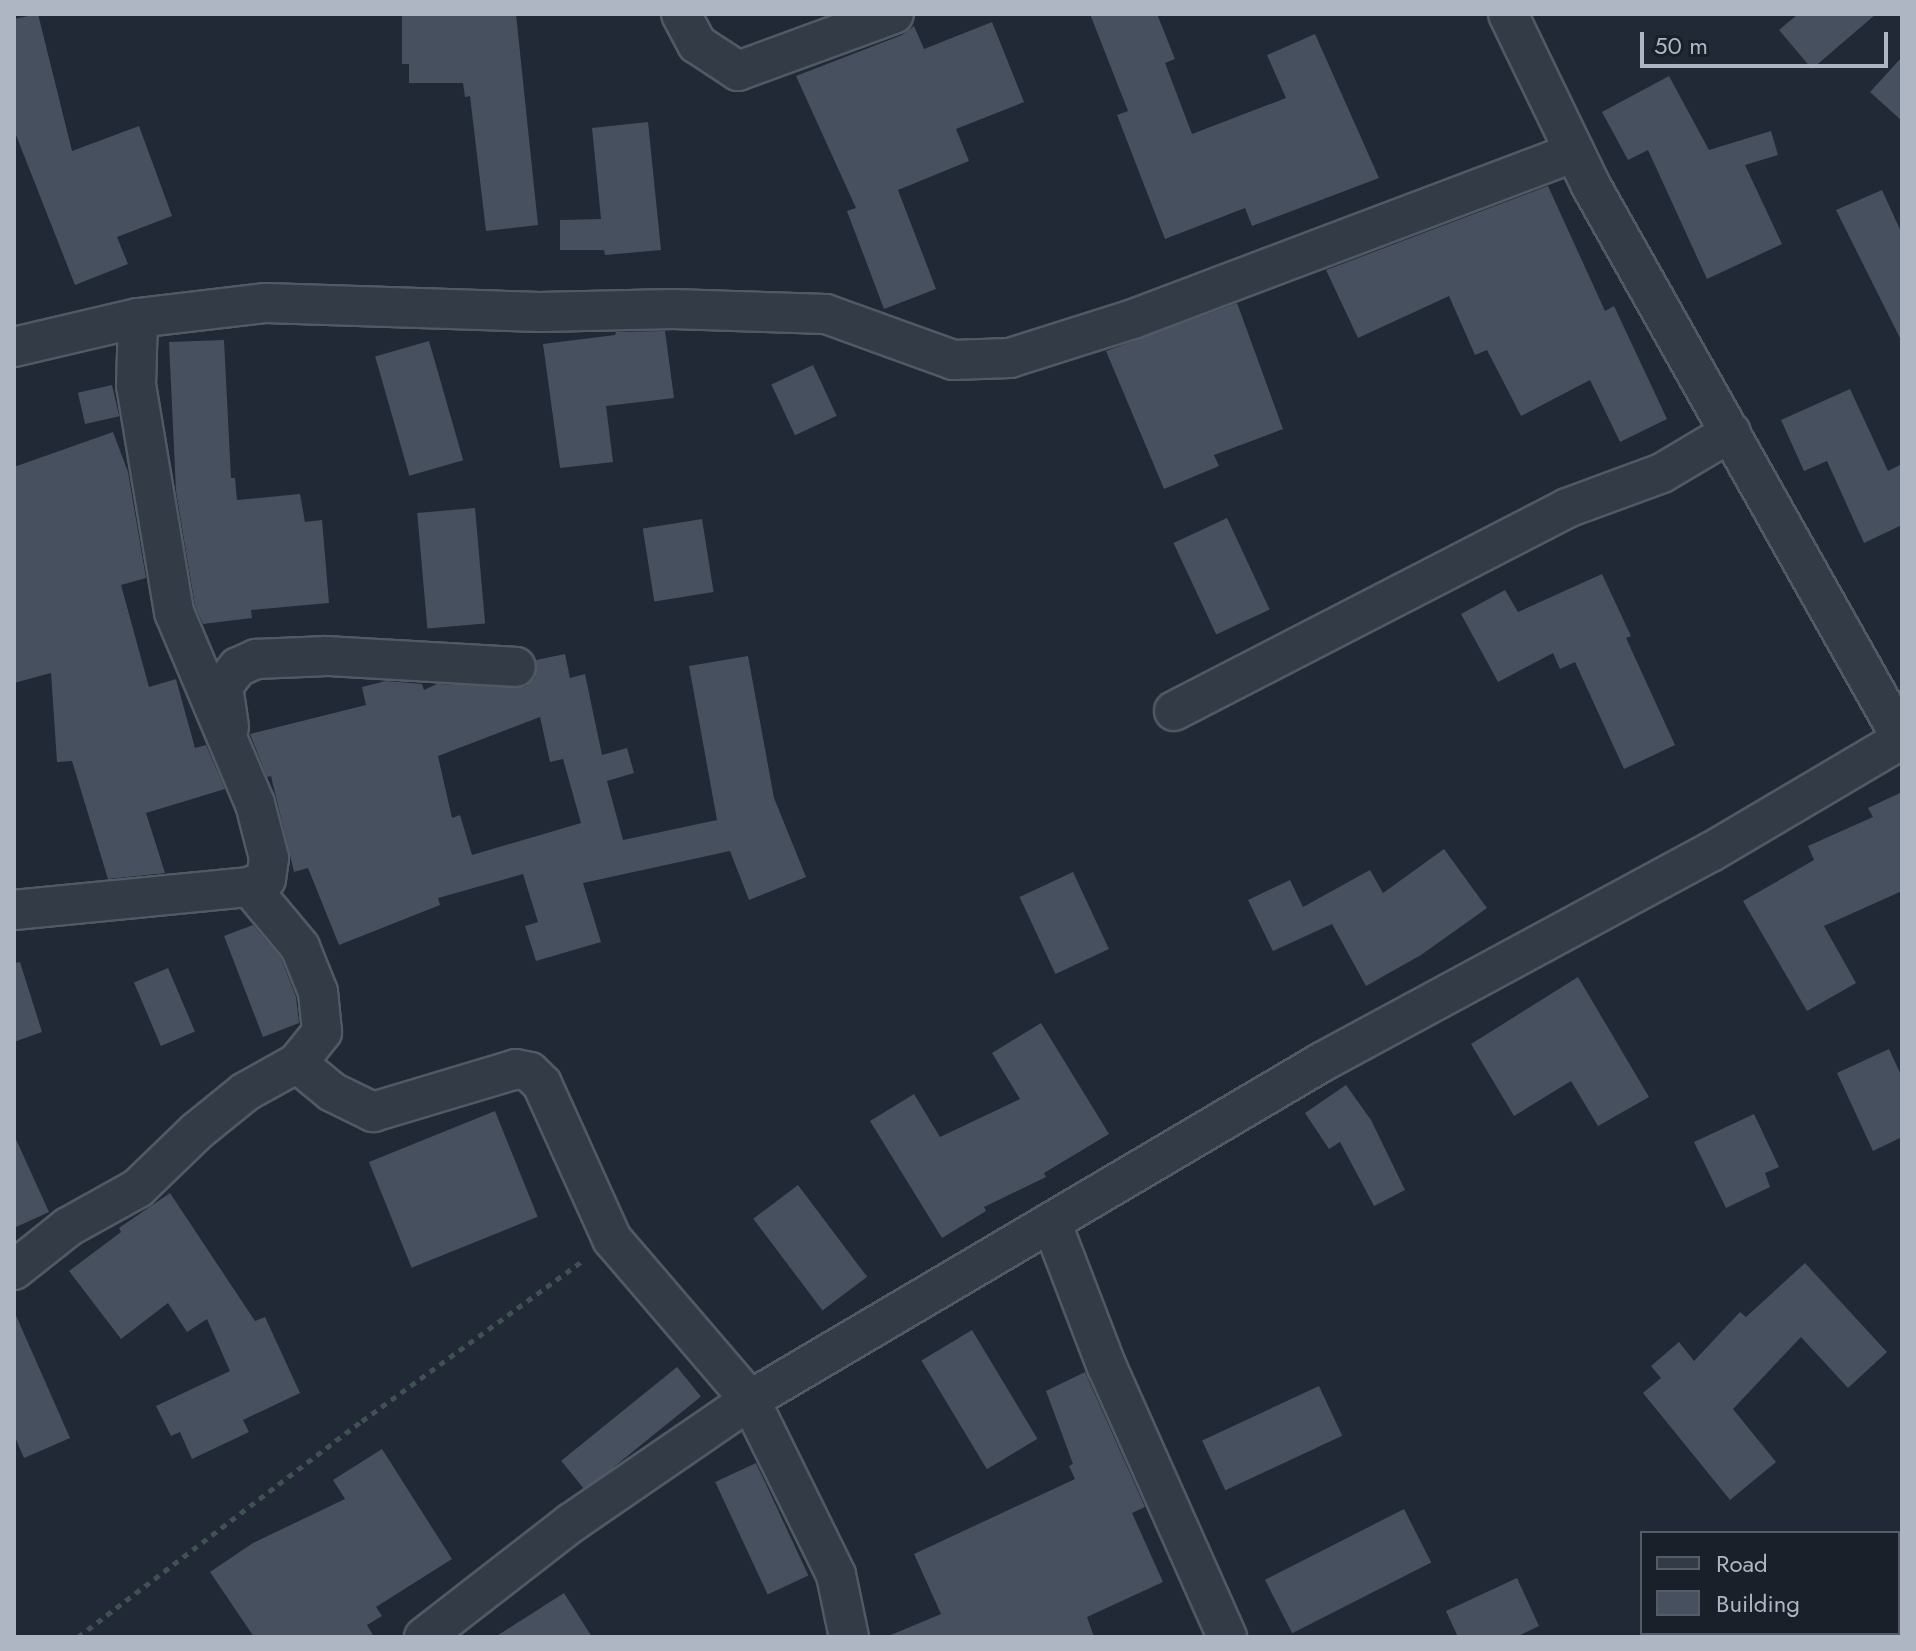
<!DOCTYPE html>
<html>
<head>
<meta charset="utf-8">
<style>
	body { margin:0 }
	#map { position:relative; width:1916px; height:1651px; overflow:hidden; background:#202935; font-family:Jost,sans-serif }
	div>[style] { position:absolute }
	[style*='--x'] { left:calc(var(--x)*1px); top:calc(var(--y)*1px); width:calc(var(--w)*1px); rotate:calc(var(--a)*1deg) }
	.building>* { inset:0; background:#46505f; transform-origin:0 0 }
	.path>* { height:5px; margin-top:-2.5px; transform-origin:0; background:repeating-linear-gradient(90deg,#405154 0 6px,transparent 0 12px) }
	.roads { filter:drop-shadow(2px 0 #515964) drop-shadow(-2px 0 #515964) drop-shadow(0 2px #515964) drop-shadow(0 -2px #515964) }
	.minor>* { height:38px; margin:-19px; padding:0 19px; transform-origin:19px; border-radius:19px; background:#333b46 }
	span { translate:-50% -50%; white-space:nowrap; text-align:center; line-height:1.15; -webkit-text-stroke:8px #19202a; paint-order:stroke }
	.frame { position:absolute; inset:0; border:16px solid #aeb6c3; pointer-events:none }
	.legend { position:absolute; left:1640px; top:1531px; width:260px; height:104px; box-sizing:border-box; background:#19202a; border:2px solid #555c67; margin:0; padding:10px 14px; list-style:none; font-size:24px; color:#aeb6c3 }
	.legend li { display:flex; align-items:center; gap:16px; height:40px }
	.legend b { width:40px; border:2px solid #555c67 }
	.scale { position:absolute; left:1640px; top:32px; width:248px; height:36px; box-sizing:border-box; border:4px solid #aeb6c3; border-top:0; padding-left:10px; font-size:24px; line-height:28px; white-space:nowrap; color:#aeb6c3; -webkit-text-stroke:6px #19202a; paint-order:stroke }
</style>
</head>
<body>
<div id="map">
	<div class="building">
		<div style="clip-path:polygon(38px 14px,72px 151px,139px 126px,172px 216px,117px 237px,128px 264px,75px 285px,14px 130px,14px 19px)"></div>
		<div style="clip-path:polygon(402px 14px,516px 14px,538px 225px,486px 231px,470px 96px,465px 97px,463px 83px,409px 83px,409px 64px,402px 64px)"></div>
		<div style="clip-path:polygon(1090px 14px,1157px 14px,1175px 59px,1165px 63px,1192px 134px,1286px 98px,1267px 55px,1315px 34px,1379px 178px,1252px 226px,1245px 208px,1165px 239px,1117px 115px,1128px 111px)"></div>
		<div style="clip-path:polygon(1798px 14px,1876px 14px,1812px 69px,1779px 30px)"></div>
		<div style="clip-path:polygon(992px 22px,1024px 102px,956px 129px,969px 161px,898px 190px,936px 289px,884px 309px,847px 211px,856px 208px,796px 76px,902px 35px,914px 26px,924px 49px)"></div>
		<div style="clip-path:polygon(1902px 57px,1902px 121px,1870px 92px)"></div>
		<div style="clip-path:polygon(1669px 76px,1709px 150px,1771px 131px,1778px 155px,1745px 165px,1782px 244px,1707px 279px,1648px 150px,1628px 160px,1602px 112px)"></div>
		<div style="clip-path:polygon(648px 122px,661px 250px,605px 255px,604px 250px,560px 250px,560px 220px,601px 219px,592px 128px)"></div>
		<div style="clip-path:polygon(1548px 186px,1605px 311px,1614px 306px,1667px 419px,1620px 442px,1590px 380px,1521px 416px,1487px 350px,1475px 355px,1449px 296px,1358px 338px,1326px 270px)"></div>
		<div style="clip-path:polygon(1882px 190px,1902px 234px,1902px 342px,1836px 210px)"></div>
		<div style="clip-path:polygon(1237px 303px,1283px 429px,1214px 455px,1219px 466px,1164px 489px,1106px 351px)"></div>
		<div style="clip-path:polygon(665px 331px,674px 398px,606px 406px,613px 462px,560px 468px,543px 344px,615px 335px,616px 332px)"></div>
		<div style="clip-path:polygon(224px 340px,231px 478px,235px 478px,237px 500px,300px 494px,305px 522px,322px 520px,329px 603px,251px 610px,252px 618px,203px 624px,195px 606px,176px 491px,169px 342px)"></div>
		<div style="left:429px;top:341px;width:124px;height:56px;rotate:74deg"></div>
		<div style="left:813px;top:365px;width:56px;height:46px;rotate:65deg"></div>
		<div style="left:112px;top:385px;width:32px;height:35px;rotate:77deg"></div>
		<div style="clip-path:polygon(1850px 389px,1888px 471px,1902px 464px,1902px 525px,1864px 543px,1827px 461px,1804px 471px,1781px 420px)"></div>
		<div style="clip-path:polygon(113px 432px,128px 472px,146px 578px,121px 585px,149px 687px,176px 679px,195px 748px,206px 745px,225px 789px,146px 813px,165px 873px,108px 879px,72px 761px,57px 762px,51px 673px,14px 683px,14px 467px)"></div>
		<div style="left:475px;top:508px;width:116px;height:58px;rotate:85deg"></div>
		<div style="left:1227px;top:518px;width:101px;height:59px;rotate:65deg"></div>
		<div style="left:702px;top:519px;width:74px;height:60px;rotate:81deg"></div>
		<div style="clip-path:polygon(1602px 574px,1631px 636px,1626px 638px,1675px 745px,1624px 769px,1575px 662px,1560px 669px,1553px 653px,1498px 682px,1461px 614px,1505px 590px,1518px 612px)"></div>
		<div style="clip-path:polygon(evenodd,565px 654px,570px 678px,585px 674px,602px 755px,627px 748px,634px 773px,607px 781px,623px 840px,717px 820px,689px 666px,748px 656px,774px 798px,806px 877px,749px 900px,730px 851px,583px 883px,601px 942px,536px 961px,525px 926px,538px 922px,523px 874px,438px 898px,440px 905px,339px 945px,308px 868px,294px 872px,271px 776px,267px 777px,250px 734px,366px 705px,362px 687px,386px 681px,422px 684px,424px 690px,437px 684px,525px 687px,535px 678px,536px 660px,565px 654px,540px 717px,550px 762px,563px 759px,581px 823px,472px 855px,460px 815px,452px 818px,438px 756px,540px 717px)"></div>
		<div style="clip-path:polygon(1902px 792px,1902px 891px,1824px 926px,1856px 983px,1807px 1011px,1743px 901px,1814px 860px,1808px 846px,1873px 817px,1868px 808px)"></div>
		<div style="clip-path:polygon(1444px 849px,1487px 908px,1421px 955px,1366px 986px,1332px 924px,1273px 951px,1248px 900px,1290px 880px,1303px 907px,1370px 870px,1383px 893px)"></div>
		<div style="left:1073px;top:872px;width:85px;height:59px;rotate:65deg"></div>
		<div style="clip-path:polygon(253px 925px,281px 958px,296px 997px,299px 1023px,263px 1037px,224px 936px)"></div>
		<div style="clip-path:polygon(20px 962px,42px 1032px,14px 1042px,14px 963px)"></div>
		<div style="left:168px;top:968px;width:69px;height:37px;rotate:67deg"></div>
		<div style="clip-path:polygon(1578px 977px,1649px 1097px,1598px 1126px,1571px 1081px,1514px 1116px,1471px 1044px)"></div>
		<div style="clip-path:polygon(1041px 1023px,1109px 1134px,1044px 1173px,1046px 1177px,984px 1207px,986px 1211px,942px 1238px,870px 1121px,914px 1094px,940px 1137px,1020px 1099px,992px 1053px)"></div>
		<div style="clip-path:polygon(1889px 1049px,1902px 1077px,1902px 1137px,1873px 1151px,1837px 1073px)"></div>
		<div style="clip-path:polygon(1346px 1085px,1371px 1120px,1405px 1190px,1374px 1206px,1340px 1142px,1329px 1149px,1305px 1113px)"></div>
		<div style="left:495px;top:1111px;width:114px;height:136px;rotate:68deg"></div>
		<div style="clip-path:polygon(1754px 1114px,1779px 1167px,1765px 1173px,1770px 1187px,1726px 1208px,1694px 1142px)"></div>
		<div style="clip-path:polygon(14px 1135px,49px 1212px,14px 1228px)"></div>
		<div style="left:798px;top:1185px;width:115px;height:56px;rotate:53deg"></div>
		<div style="clip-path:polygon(170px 1193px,255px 1321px,265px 1317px,300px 1393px,243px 1420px,249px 1432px,192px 1459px,180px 1432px,171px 1436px,156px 1406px,230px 1371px,207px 1319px,187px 1332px,168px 1303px,121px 1339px,69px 1271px,121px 1232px,119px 1228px)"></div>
		<div style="clip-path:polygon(1805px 1263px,1887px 1352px,1848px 1388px,1801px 1337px,1733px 1409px,1776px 1462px,1730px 1500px,1643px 1393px,1661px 1378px,1651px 1366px,1679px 1342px,1694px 1361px,1740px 1312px,1746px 1317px)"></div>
		<div style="clip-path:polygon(14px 1311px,70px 1438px,24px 1458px,14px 1435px)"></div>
		<div style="left:972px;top:1330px;width:127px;height:59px;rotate:59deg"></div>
		<div style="left:677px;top:1367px;width:38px;height:149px;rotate:51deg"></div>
		<div style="clip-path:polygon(1085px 1372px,1145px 1507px,1132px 1513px,1163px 1582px,1087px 1617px,1094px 1637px,886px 1637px,941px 1614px,914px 1554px,1075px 1479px,1069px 1466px,1073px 1464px,1046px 1391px)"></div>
		<div style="left:1319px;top:1386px;width:55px;height:129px;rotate:65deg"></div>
		<div style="clip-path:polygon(382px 1449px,452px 1559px,376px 1607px,382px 1616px,367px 1625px,374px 1637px,254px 1637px,210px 1572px,253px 1543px,345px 1499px,333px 1480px)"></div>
		<div style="left:756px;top:1463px;width:124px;height:45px;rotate:65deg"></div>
		<div style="left:1404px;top:1509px;width:60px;height:156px;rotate:63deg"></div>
		<div style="clip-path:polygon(1517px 1578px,1539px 1626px,1516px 1637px,1458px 1637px,1446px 1611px)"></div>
		<div style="clip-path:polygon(564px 1593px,592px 1637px,495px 1637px)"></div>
	</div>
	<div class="path">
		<div style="--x:78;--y:1637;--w:357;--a:-37.3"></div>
		<div style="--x:362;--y:1421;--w:274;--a:-36"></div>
	</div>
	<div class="roads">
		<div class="minor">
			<div style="--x:681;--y:14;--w:34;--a:62"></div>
			<div style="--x:697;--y:44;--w:49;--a:33.4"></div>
			<div style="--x:738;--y:71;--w:166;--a:-20.1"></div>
			<div style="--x:1508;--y:14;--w:189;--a:64.2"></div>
			<div style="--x:1590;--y:184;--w:637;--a:60.66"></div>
			<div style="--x:14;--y:347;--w:127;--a:-13.2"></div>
			<div style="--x:138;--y:318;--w:129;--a:-6.7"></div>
			<div style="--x:266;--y:303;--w:274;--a:1.9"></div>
			<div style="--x:540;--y:312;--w:133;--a:-1.3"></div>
			<div style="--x:673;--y:309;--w:153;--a:1.9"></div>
			<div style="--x:826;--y:314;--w:135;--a:19.9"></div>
			<div style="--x:953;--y:360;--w:57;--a:-2"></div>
			<div style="--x:1010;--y:358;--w:129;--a:-17.6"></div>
			<div style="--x:1133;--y:319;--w:472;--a:-20.7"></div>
			<div style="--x:1174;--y:711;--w:442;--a:-27.3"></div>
			<div style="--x:1567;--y:508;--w:101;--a:-20.2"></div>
			<div style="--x:1662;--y:473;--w:80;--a:-30.7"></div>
			<div style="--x:229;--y:727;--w:41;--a:-98.3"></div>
			<div style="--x:223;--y:686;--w:24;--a:-52"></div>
			<div style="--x:238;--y:667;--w:20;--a:-24"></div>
			<div style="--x:256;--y:659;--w:71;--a:-2.4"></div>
			<div style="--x:327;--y:656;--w:189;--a:3.3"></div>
			<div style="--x:14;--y:910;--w:237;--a:-5.6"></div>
			<div style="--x:250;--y:887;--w:18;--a:-27"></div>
			<div style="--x:266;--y:879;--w:21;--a:-82"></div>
			<div style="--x:269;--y:858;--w:56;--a:-104.5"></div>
			<div style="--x:255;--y:804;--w:208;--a:-112.9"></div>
			<div style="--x:174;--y:612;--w:229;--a:-99.5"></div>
			<div style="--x:136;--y:386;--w:68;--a:-88.3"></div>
			<div style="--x:297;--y:1063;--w:45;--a:39.6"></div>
			<div style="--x:332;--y:1092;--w:46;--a:26"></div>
			<div style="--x:373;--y:1112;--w:149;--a:-16.7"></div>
			<div style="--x:516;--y:1069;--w:14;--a:12"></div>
			<div style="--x:530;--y:1072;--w:17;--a:45"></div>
			<div style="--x:542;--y:1084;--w:170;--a:65.7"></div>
			<div style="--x:612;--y:1239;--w:212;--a:49.4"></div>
			<div style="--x:750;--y:1400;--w:195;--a:63.8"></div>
			<div style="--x:836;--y:1575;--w:63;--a:78.2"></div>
			<div style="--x:1052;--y:1224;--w:153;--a:69"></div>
			<div style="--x:1107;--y:1367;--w:295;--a:66"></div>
			<div style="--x:14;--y:1270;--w:69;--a:-38.5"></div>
			<div style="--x:68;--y:1227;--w:80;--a:-29.1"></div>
			<div style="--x:138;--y:1188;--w:82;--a:-44"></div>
			<div style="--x:197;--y:1131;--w:62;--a:-39.1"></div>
			<div style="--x:245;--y:1092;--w:60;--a:-29.1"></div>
			<div style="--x:297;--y:1063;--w:40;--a:-51"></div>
			<div style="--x:322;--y:1032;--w:40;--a:-95.7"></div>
			<div style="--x:318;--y:992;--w:48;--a:-111.8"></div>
			<div style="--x:300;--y:947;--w:78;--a:-129.8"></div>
			<div style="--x:424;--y:1637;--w:186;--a:-37.8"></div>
			<div style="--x:571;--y:1523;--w:217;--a:-34.5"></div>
			<div style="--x:750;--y:1400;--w:664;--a:-30.58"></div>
			<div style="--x:1322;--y:1062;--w:442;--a:-28.4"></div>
			<div style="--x:1711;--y:852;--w:222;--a:-30.6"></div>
		</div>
	</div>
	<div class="frame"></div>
	<ul class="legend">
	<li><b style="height:10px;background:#333b46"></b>Road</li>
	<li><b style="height:22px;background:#46505f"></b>Building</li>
	</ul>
	<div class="scale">50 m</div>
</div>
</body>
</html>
